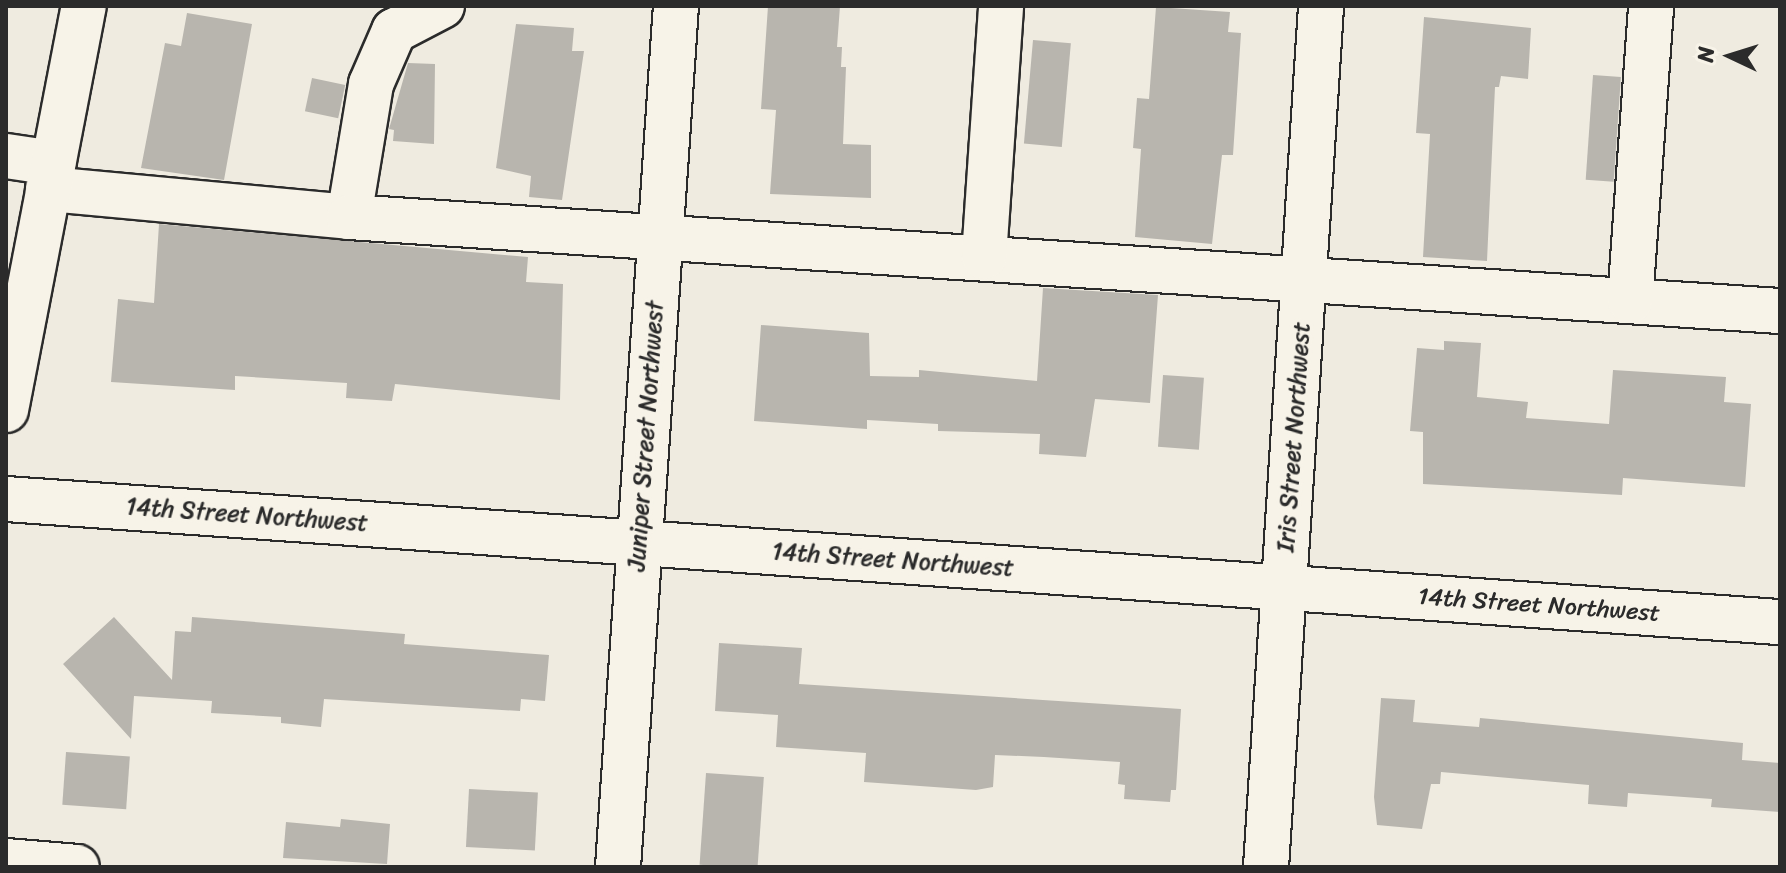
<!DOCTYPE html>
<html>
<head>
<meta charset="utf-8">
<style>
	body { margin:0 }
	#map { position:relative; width:1786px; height:873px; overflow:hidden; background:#efebe0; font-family:Sriracha,sans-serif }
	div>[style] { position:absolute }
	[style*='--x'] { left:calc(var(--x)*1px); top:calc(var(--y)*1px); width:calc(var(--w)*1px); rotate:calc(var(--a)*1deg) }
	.building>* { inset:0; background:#b8b5ae; transform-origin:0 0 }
	.roads { filter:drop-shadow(2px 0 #2b2b2b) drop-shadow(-2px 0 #2b2b2b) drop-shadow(0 2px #2b2b2b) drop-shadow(0 -2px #2b2b2b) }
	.minor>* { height:44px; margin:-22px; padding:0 22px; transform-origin:22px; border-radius:22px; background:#f7f3e8 }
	span { translate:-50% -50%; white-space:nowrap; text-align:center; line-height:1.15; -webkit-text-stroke:7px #f7f3e8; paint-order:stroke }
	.street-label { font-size:24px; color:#2b2b2b }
	.frame { position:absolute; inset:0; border:8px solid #2b2b2b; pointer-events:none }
	.north { position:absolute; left:1690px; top:16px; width:80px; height:80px; -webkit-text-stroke:6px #f7f3e8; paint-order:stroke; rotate:274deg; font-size:22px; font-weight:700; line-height:32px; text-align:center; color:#2b2b2b }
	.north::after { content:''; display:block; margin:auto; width:28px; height:36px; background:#2b2b2b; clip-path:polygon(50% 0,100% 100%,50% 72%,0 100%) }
</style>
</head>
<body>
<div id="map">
	<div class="building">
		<div style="clip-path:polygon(768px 6px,840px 6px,837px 47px,842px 47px,841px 67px,846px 67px,843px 144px,871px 145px,871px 198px,770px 194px,776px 110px,761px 109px)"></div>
		<div style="clip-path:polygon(1156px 7px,1230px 12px,1228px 32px,1241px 33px,1233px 155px,1222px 155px,1212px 244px,1135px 237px,1141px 149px,1133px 148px,1137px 98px,1149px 99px)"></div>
		<div style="clip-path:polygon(187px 13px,252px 24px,224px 180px,141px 168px,165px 43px,181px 46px)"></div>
		<div style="clip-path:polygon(1424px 17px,1531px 28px,1528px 79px,1501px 76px,1499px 87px,1495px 87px,1487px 261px,1423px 257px,1430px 134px,1416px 133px)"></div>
		<div style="clip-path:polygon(516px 24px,574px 28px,572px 51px,584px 51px,562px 200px,529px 197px,531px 176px,496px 168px)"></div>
		<div style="left:1033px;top:40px;width:38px;height:104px;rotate:5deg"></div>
		<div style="clip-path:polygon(408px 63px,435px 64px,434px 144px,393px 141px,394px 130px,389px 129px)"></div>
		<div style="left:1593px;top:75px;width:28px;height:105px;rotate:4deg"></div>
		<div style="left:312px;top:78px;width:34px;height:34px;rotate:12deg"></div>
		<div style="clip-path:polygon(159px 224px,528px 257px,526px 282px,563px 284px,560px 400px,395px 384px,392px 401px,346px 398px,347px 383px,235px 376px,235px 390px,111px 382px,118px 299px,154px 303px)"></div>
		<div style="clip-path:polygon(1043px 288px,1158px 295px,1150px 403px,1095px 399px,1086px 457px,1039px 454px,1040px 434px,938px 431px,938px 424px,867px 420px,867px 429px,754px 421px,761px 325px,869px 333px,870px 376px,919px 377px,919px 370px,1037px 381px)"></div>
		<div style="clip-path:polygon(1444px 341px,1481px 343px,1477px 397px,1528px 402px,1526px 418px,1609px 424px,1613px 370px,1726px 377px,1724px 402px,1751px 404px,1745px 487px,1623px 478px,1622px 495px,1423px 484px,1423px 432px,1410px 431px,1417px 348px,1444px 350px)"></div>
		<div style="left:1163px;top:375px;width:41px;height:72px;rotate:4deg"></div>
		<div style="clip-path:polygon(114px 617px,172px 680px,175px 631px,191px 632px,192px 617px,405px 634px,404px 644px,549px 655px,545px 701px,521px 699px,520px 711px,324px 699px,321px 727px,281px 723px,281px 717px,211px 713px,212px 701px,134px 696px,131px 739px,63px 664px)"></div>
		<div style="clip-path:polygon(719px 643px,802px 648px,799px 684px,1181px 709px,1176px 790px,1171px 790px,1170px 802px,1124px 799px,1125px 785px,1118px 784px,1120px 762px,1044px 757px,995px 755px,993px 787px,976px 790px,864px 782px,866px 753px,776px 747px,778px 715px,715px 711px)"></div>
		<div style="clip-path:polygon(1381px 698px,1415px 700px,1413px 722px,1479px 727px,1480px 718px,1743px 743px,1742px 760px,1780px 763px,1780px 812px,1711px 807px,1712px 799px,1628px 793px,1627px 807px,1588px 804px,1589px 785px,1441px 772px,1440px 784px,1431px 784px,1422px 829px,1377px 825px,1374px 797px)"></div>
		<div style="left:66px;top:752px;width:64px;height:53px;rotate:4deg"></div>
		<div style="left:706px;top:773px;width:58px;height:92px;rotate:4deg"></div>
		<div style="left:469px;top:789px;width:69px;height:58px;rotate:3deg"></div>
		<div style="clip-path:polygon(341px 819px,390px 824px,387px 864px,283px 858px,286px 822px,340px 827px)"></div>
	</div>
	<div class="roads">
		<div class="minor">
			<div style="--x:6;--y:156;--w:48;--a:8.5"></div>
			<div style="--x:48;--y:189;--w:302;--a:5.3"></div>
			<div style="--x:349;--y:217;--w:135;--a:-80.6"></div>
			<div style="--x:371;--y:84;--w:58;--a:-66.5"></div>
			<div style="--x:394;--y:31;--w:54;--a:-27.5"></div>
			<div style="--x:349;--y:217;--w:1434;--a:3.76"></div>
			<div style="--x:984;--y:257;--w:252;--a:-86.1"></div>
			<div style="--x:1630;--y:301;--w:296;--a:-85.9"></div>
			<div style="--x:6;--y:410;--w:411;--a:-79.1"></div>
			<div style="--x:6;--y:499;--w:1778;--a:3.97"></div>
			<div style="--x:6;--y:861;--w:71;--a:4.8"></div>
			<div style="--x:618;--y:867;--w:863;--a:-86.15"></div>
			<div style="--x:1266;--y:867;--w:863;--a:-86.34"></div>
		</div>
	</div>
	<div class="street-label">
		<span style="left:646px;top:436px;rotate:-86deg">Juniper Street Northwest</span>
		<span style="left:1294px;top:437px;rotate:-86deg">Iris Street Northwest</span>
		<span style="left:247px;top:515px;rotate:4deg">14th Street Northwest</span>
		<span style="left:893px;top:560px;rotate:4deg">14th Street Northwest</span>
		<span style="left:1539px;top:605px;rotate:4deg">14th Street Northwest</span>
	</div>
	<div class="frame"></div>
	<div class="north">N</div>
</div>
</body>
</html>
